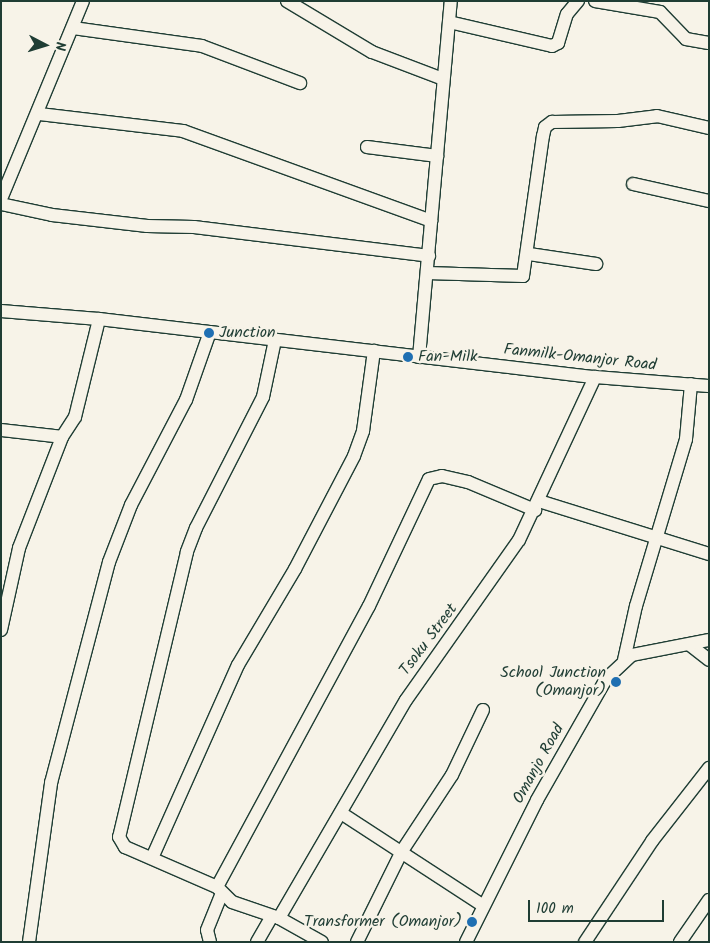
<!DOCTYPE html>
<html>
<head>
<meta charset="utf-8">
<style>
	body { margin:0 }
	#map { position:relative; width:710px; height:943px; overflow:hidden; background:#f7f3e8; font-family:Kalam,sans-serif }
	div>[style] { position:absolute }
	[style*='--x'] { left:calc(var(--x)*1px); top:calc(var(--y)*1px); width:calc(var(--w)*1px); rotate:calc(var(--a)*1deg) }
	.roads { filter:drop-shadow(1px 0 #1f3d34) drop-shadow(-1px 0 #1f3d34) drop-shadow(0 1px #1f3d34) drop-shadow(0 -1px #1f3d34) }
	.minor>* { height:12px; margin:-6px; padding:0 6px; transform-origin:6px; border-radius:6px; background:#f7f3e8 }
	.dots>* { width:14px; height:14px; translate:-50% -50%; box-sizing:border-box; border:2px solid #f7f3e8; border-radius:50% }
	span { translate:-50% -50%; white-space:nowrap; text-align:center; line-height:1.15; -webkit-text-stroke:5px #f7f3e8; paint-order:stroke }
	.poi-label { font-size:16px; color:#1f3d34 }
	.left { translate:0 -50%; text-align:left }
	.right { translate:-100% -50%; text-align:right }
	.street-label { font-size:16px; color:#1f3d34 }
	.frame { position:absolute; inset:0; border:2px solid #1f3d34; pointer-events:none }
	.north { position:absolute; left:20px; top:20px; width:50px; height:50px; -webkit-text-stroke:4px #f7f3e8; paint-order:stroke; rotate:95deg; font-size:14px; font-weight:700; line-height:20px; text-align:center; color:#1f3d34 }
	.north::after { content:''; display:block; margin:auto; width:18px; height:22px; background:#1f3d34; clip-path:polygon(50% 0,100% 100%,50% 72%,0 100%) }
	.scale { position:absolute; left:528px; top:900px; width:136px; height:22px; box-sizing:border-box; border:2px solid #1f3d34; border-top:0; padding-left:6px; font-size:15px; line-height:18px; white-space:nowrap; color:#1f3d34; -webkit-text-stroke:4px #f7f3e8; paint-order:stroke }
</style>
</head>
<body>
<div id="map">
	<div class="roads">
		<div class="minor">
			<div style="--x:287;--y:1;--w:99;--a:31"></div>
			<div style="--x:372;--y:52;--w:76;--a:20.8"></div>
			<div style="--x:595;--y:1;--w:66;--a:9.6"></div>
			<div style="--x:660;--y:12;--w:37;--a:46"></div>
			<div style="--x:686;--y:39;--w:23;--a:10"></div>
			<div style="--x:449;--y:22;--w:106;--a:13.1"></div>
			<div style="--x:552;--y:46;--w:7;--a:-27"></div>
			<div style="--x:558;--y:43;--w:30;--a:-73"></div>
			<div style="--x:567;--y:14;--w:17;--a:-50"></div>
			<div style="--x:73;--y:28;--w:130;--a:7.9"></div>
			<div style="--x:202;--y:46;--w:105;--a:20.7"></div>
			<div style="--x:39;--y:114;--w:145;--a:6.7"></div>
			<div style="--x:183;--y:131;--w:264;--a:19.9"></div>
			<div style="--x:367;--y:147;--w:71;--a:7.3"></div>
			<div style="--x:633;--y:184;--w:78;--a:12.6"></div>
			<div style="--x:1;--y:199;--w:214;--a:-67.5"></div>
			<div style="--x:1;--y:204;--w:52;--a:12.2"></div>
			<div style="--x:52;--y:215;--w:96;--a:6.6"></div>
			<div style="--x:147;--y:226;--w:47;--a:1.2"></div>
			<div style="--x:194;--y:227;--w:237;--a:7"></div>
			<div style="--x:529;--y:254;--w:68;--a:8.5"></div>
			<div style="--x:427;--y:273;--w:96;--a:1.8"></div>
			<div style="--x:523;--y:276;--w:141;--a:-81.9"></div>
			<div style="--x:543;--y:136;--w:9;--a:-77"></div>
			<div style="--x:545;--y:127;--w:9;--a:-36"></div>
			<div style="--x:552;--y:122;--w:66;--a:-0.9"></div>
			<div style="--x:618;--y:121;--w:39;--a:-7"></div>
			<div style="--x:657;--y:116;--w:53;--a:13"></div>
			<div style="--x:1;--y:311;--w:98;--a:4.7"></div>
			<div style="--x:99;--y:319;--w:499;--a:6.7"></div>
			<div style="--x:595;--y:377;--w:114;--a:4.5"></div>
			<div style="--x:275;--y:340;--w:58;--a:101.9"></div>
			<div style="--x:263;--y:397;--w:147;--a:117.1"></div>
			<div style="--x:196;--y:528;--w:26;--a:111"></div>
			<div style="--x:187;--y:552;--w:293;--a:103.4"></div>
			<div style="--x:119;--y:837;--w:12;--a:59"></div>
			<div style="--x:125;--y:847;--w:100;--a:23.5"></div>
			<div style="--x:217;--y:887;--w:21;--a:45"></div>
			<div style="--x:232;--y:902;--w:50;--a:18.8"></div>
			<div style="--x:279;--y:918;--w:49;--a:29.2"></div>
			<div style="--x:419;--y:357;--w:357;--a:-84.9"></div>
			<div style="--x:1;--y:430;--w:61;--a:6.5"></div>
			<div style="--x:539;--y:501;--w:178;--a:17.3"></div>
			<div style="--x:1;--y:630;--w:84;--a:-77.6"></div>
			<div style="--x:19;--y:548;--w:119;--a:-68.8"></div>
			<div style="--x:62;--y:437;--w:24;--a:-57"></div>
			<div style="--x:75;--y:417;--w:101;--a:-76.2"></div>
			<div style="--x:690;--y:645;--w:24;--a:38"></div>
			<div style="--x:624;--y:660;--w:55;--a:-77.5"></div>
			<div style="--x:636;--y:606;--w:174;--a:-73.3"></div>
			<div style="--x:686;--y:439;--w:55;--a:-84.8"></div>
			<div style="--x:341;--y:813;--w:168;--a:33.1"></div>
			<div style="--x:152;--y:858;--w:211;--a:-66"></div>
			<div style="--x:238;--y:665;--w:112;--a:-59.3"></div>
			<div style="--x:295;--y:569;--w:127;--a:-62.4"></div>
			<div style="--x:354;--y:456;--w:27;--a:-70"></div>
			<div style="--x:363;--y:431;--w:81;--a:-82.2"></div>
			<div style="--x:217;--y:887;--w:319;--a:-61.6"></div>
			<div style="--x:369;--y:606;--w:140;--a:-64.7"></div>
			<div style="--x:429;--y:479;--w:13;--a:-13"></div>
			<div style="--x:442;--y:476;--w:27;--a:13"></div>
			<div style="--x:468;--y:482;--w:73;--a:22.7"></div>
			<div style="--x:279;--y:918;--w:252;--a:-59.8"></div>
			<div style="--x:406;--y:700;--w:196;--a:-54.8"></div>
			<div style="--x:519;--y:540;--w:180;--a:-65"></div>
			<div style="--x:29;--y:942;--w:161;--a:-82.1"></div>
			<div style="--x:51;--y:783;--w:228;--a:-75.3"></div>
			<div style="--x:109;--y:562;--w:61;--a:-68.9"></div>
			<div style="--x:131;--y:505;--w:119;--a:-62.4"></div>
			<div style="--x:186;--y:400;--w:72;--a:-70.6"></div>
			<div style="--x:210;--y:942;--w:12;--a:-104"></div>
			<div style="--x:207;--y:930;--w:38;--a:-68"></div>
			<div style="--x:257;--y:942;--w:30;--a:-60"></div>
			<div style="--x:357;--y:942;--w:102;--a:-63.7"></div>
			<div style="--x:402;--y:851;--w:91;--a:-56.7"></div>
			<div style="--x:452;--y:775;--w:72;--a:-64.5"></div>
			<div style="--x:466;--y:942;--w:159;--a:-63.4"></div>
			<div style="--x:537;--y:800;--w:139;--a:-60.3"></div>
			<div style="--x:606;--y:679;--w:35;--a:-43"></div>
			<div style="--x:632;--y:655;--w:78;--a:-11"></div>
			<div style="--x:585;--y:942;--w:121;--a:-56.4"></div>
			<div style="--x:652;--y:841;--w:93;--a:-52"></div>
			<div style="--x:680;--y:942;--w:51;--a:-55.4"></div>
		</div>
	</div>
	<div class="dots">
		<div style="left:209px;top:333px;background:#1f6fb2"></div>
		<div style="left:408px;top:357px;background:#1f6fb2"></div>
		<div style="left:616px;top:682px;background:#1f6fb2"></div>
		<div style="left:472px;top:922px;background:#1f6fb2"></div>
	</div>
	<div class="poi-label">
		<span class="left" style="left:219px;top:333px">Junction</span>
		<span class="left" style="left:418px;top:357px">Fan-Milk</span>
		<span class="right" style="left:606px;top:682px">School Junction<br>(Omanjor)</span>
		<span class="right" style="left:462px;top:922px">Transformer (Omanjor)</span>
	</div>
	<div class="street-label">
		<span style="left:580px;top:358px;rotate:6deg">Fanmilk-Omanjor Road</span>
		<span style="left:429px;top:640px;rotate:-53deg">Tsoku Street</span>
		<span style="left:539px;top:764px;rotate:-61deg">Omanjo Road</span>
	</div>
	<div class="frame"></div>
	<div class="north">N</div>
	<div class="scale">100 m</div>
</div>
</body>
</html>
